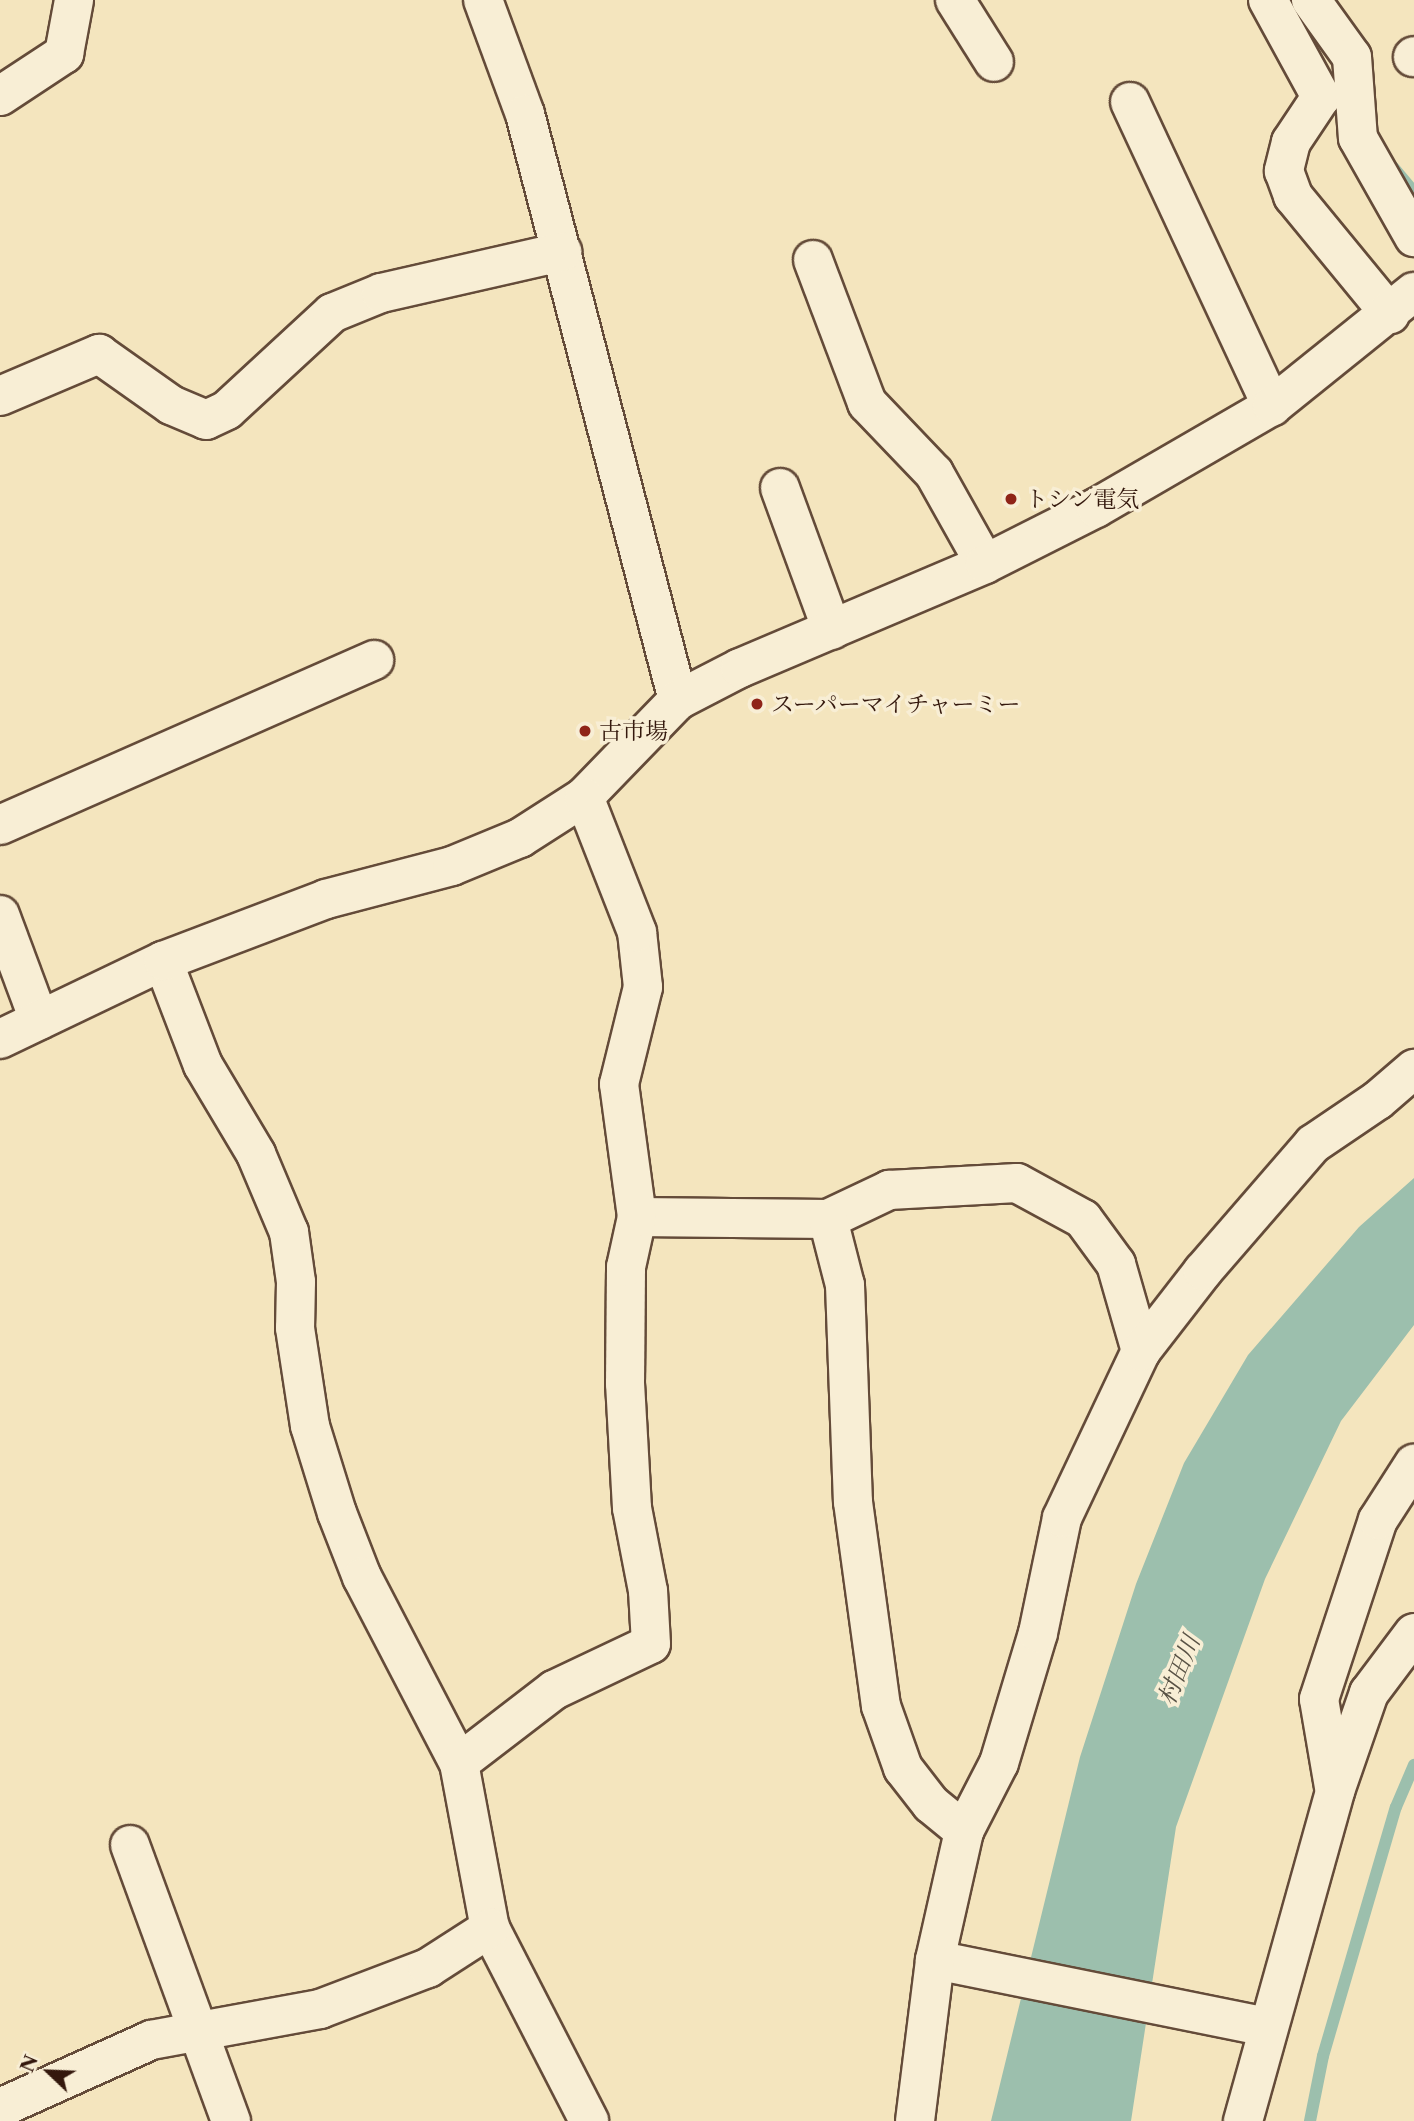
<!DOCTYPE html>
<html>
<head>
<meta charset="utf-8">
<style>
	body { margin:0 }
	#map { position:relative; width:1414px; height:2121px; overflow:hidden; background:#f4e5be; font-family:"Libre Caslon Text","Noto Serif JP",serif }
	div>[style] { position:absolute }
	[style*='--x'] { left:calc(var(--x)*1px); top:calc(var(--y)*1px); width:calc(var(--w)*1px); rotate:calc(var(--a)*1deg) }
	.water>* { inset:0; background:#9cbfad }
	.stream>* { height:12px; margin:-6px; padding:0 6px; transform-origin:6px; border-radius:6px; background:#9cbfad }
	.roads { filter:drop-shadow(2px 0 #644b39) drop-shadow(-2px 0 #644b39) drop-shadow(0 2px #644b39) drop-shadow(0 -2px #644b39) }
	.minor>* { height:38px; margin:-19px; padding:0 19px; transform-origin:19px; border-radius:19px; background:#f8eed5 }
	.dots>* { width:19px; height:19px; translate:-50% -50%; box-sizing:border-box; border:4px solid #f8eed5; border-radius:50% }
	span { translate:-50% -50%; white-space:nowrap; text-align:center; line-height:1.15; -webkit-text-stroke:7px #f8eed5; paint-order:stroke }
	.poi-label { font-size:23px; color:#34180d }
	.left { translate:0 -50%; text-align:left }
	.water-label { font-size:24px; color:#585245; font-style:italic }
	.north { position:absolute; left:14px; top:2037px; width:70px; height:70px; -webkit-text-stroke:5px #f8eed5; paint-order:stroke; rotate:293deg; font-size:19px; font-weight:700; line-height:28px; text-align:center; color:#34180d }
	.north::after { content:''; display:block; margin:auto; width:24px; height:32px; background:#34180d; clip-path:polygon(50% 0,100% 100%,50% 72%,0 100%) }
</style>
</head>
<body>
<div id="map">
	<div class="water">
		<div style="clip-path:polygon(1414px 1178px,1414px 1325px,1341px 1421px,1265px 1579px,1176px 1827px,1131px 2121px,991px 2121px,1080px 1757px,1136px 1584px,1184px 1463px,1248px 1355px,1359px 1227px)"></div>
	</div>
	<div class="stream">
		<div style="--x:1393;--y:167;--w:33;--a:50"></div>
		<div style="--x:1310;--y:2121;--w:66;--a:-78.7"></div>
		<div style="--x:1323;--y:2056;--w:259;--a:-73.7"></div>
		<div style="--x:1396;--y:1807;--w:46;--a:-66.8"></div>
	</div>
	<div class="roads">
		<div class="minor">
			<div style="--x:483;--y:0;--w:121;--a:69.8"></div>
			<div style="--x:525;--y:114;--w:606;--a:75.37"></div>
			<div style="--x:955;--y:0;--w:73;--a:57.8"></div>
			<div style="--x:1268;--y:0;--w:111;--a:61.3"></div>
			<div style="--x:1321;--y:97;--w:54;--a:123.7"></div>
			<div style="--x:1291;--y:142;--w:30;--a:104"></div>
			<div style="--x:1284;--y:171;--w:27;--a:70"></div>
			<div style="--x:1293;--y:196;--w:153;--a:50.6"></div>
			<div style="--x:1311;--y:0;--w:70;--a:54.3"></div>
			<div style="--x:1352;--y:57;--w:81;--a:85.8"></div>
			<div style="--x:1358;--y:138;--w:114;--a:60.5"></div>
			<div style="--x:1413;--y:57;--w:1;--a:-45"></div>
			<div style="--x:0;--y:96;--w:77;--a:-33.3"></div>
			<div style="--x:64;--y:54;--w:55;--a:-79.5"></div>
			<div style="--x:1130;--y:102;--w:336;--a:65"></div>
			<div style="--x:813;--y:260;--w:153;--a:69.3"></div>
			<div style="--x:867;--y:403;--w:97;--a:46.3"></div>
			<div style="--x:934;--y:473;--w:104;--a:60.7"></div>
			<div style="--x:0;--y:396;--w:108;--a:-23"></div>
			<div style="--x:99;--y:354;--w:88;--a:35.3"></div>
			<div style="--x:171;--y:405;--w:38;--a:23"></div>
			<div style="--x:206;--y:420;--w:23;--a:-25"></div>
			<div style="--x:227;--y:410;--w:143;--a:-42.7"></div>
			<div style="--x:332;--y:313;--w:53;--a:-22.2"></div>
			<div style="--x:381;--y:293;--w:186;--a:-12.8"></div>
			<div style="--x:780;--y:488;--w:151;--a:69.9"></div>
			<div style="--x:0;--y:825;--w:409;--a:-23.8"></div>
			<div style="--x:0;--y:915;--w:112;--a:69.6"></div>
			<div style="--x:163;--y:961;--w:111;--a:69"></div>
			<div style="--x:203;--y:1065;--w:104;--a:59.2"></div>
			<div style="--x:256;--y:1154;--w:85;--a:67.1"></div>
			<div style="--x:289;--y:1232;--w:50;--a:82"></div>
			<div style="--x:296;--y:1282;--w:46;--a:91.2"></div>
			<div style="--x:295;--y:1328;--w:99;--a:81.3"></div>
			<div style="--x:310;--y:1426;--w:91;--a:72.8"></div>
			<div style="--x:337;--y:1513;--w:69;--a:68.7"></div>
			<div style="--x:362;--y:1577;--w:210;--a:62.5"></div>
			<div style="--x:459;--y:1763;--w:168;--a:79.4"></div>
			<div style="--x:490;--y:1928;--w:217;--a:62.8"></div>
			<div style="--x:0;--y:1039;--w:181;--a:-25.6"></div>
			<div style="--x:163;--y:961;--w:174;--a:-20.8"></div>
			<div style="--x:326;--y:899;--w:130;--a:-14.7"></div>
			<div style="--x:452;--y:866;--w:74;--a:-22.4"></div>
			<div style="--x:520;--y:838;--w:76;--a:-32.6"></div>
			<div style="--x:584;--y:797;--w:135;--a:-45.9"></div>
			<div style="--x:678;--y:700;--w:70;--a:-27.3"></div>
			<div style="--x:740;--y:668;--w:266;--a:-23"></div>
			<div style="--x:985;--y:564;--w:124;--a:-26.8"></div>
			<div style="--x:1096;--y:508;--w:203;--a:-30.1"></div>
			<div style="--x:1272;--y:406;--w:182;--a:-38.8"></div>
			<div style="--x:637;--y:1217;--w:191;--a:0.6"></div>
			<div style="--x:828;--y:1219;--w:68;--a:-25.4"></div>
			<div style="--x:889;--y:1190;--w:128;--a:-3.1"></div>
			<div style="--x:1017;--y:1183;--w:75;--a:28.6"></div>
			<div style="--x:1083;--y:1219;--w:56;--a:53.7"></div>
			<div style="--x:1116;--y:1264;--w:91;--a:74"></div>
			<div style="--x:828;--y:1219;--w:68;--a:75.6"></div>
			<div style="--x:845;--y:1285;--w:217;--a:87.9"></div>
			<div style="--x:853;--y:1502;--w:206;--a:82.2"></div>
			<div style="--x:881;--y:1706;--w:66;--a:70.5"></div>
			<div style="--x:903;--y:1768;--w:46;--a:52.1"></div>
			<div style="--x:931;--y:1804;--w:43;--a:39.3"></div>
			<div style="--x:459;--y:1763;--w:120;--a:-37.5"></div>
			<div style="--x:554;--y:1690;--w:107;--a:-25.4"></div>
			<div style="--x:651;--y:1644;--w:53;--a:-93.2"></div>
			<div style="--x:648;--y:1591;--w:85;--a:-100.9"></div>
			<div style="--x:632;--y:1508;--w:124;--a:-93.2"></div>
			<div style="--x:625;--y:1384;--w:117;--a:-89.5"></div>
			<div style="--x:626;--y:1267;--w:51;--a:-77.6"></div>
			<div style="--x:637;--y:1217;--w:134;--a:-97.7"></div>
			<div style="--x:619;--y:1084;--w:100;--a:-76.1"></div>
			<div style="--x:643;--y:987;--w:55;--a:-96.2"></div>
			<div style="--x:637;--y:932;--w:145;--a:-111.4"></div>
			<div style="--x:1334;--y:1787;--w:89;--a:-99.7"></div>
			<div style="--x:1319;--y:1699;--w:188;--a:-71.8"></div>
			<div style="--x:1378;--y:1520;--w:67;--a:-57.3"></div>
			<div style="--x:130;--y:1845;--w:294;--a:69.9"></div>
			<div style="--x:935;--y:1960;--w:338;--a:11.4"></div>
			<div style="--x:0;--y:2108;--w:166;--a:-24.2"></div>
			<div style="--x:151;--y:2040;--w:172;--a:-10.4"></div>
			<div style="--x:320;--y:2009;--w:116;--a:-20.8"></div>
			<div style="--x:428;--y:1968;--w:74;--a:-32.8"></div>
			<div style="--x:915;--y:2121;--w:162;--a:-82.9"></div>
			<div style="--x:935;--y:1960;--w:132;--a:-77.3"></div>
			<div style="--x:964;--y:1831;--w:76;--a:-62.8"></div>
			<div style="--x:999;--y:1763;--w:136;--a:-73.3"></div>
			<div style="--x:1038;--y:1633;--w:117;--a:-78.2"></div>
			<div style="--x:1062;--y:1518;--w:185;--a:-64.7"></div>
			<div style="--x:1141;--y:1351;--w:101;--a:-52.2"></div>
			<div style="--x:1203;--y:1271;--w:168;--a:-49.1"></div>
			<div style="--x:1313;--y:1144;--w:78;--a:-34.1"></div>
			<div style="--x:1378;--y:1100;--w:48;--a:-40.7"></div>
			<div style="--x:1243;--y:2121;--w:343;--a:-74.4"></div>
			<div style="--x:1335;--y:1791;--w:104;--a:-70.9"></div>
			<div style="--x:1369;--y:1693;--w:75;--a:-53.1"></div>
		</div>
	</div>
	<div class="dots">
		<div style="left:1011px;top:499px;background:#8f2418"></div>
		<div style="left:757px;top:704px;background:#8f2418"></div>
		<div style="left:585px;top:731px;background:#8f2418"></div>
	</div>
	<div class="poi-label">
		<span class="left" style="left:1025px;top:499px">トシン電気</span>
		<span class="left" style="left:771px;top:704px">スーパーマイチャーミー</span>
		<span class="left" style="left:599px;top:731px">古市場</span>
	</div>
	<div class="water-label">
		<span style="left:1179px;top:1670px;rotate:-68deg">村田川</span>
	</div>
	<div class="north">N</div>
</div>
</body>
</html>
